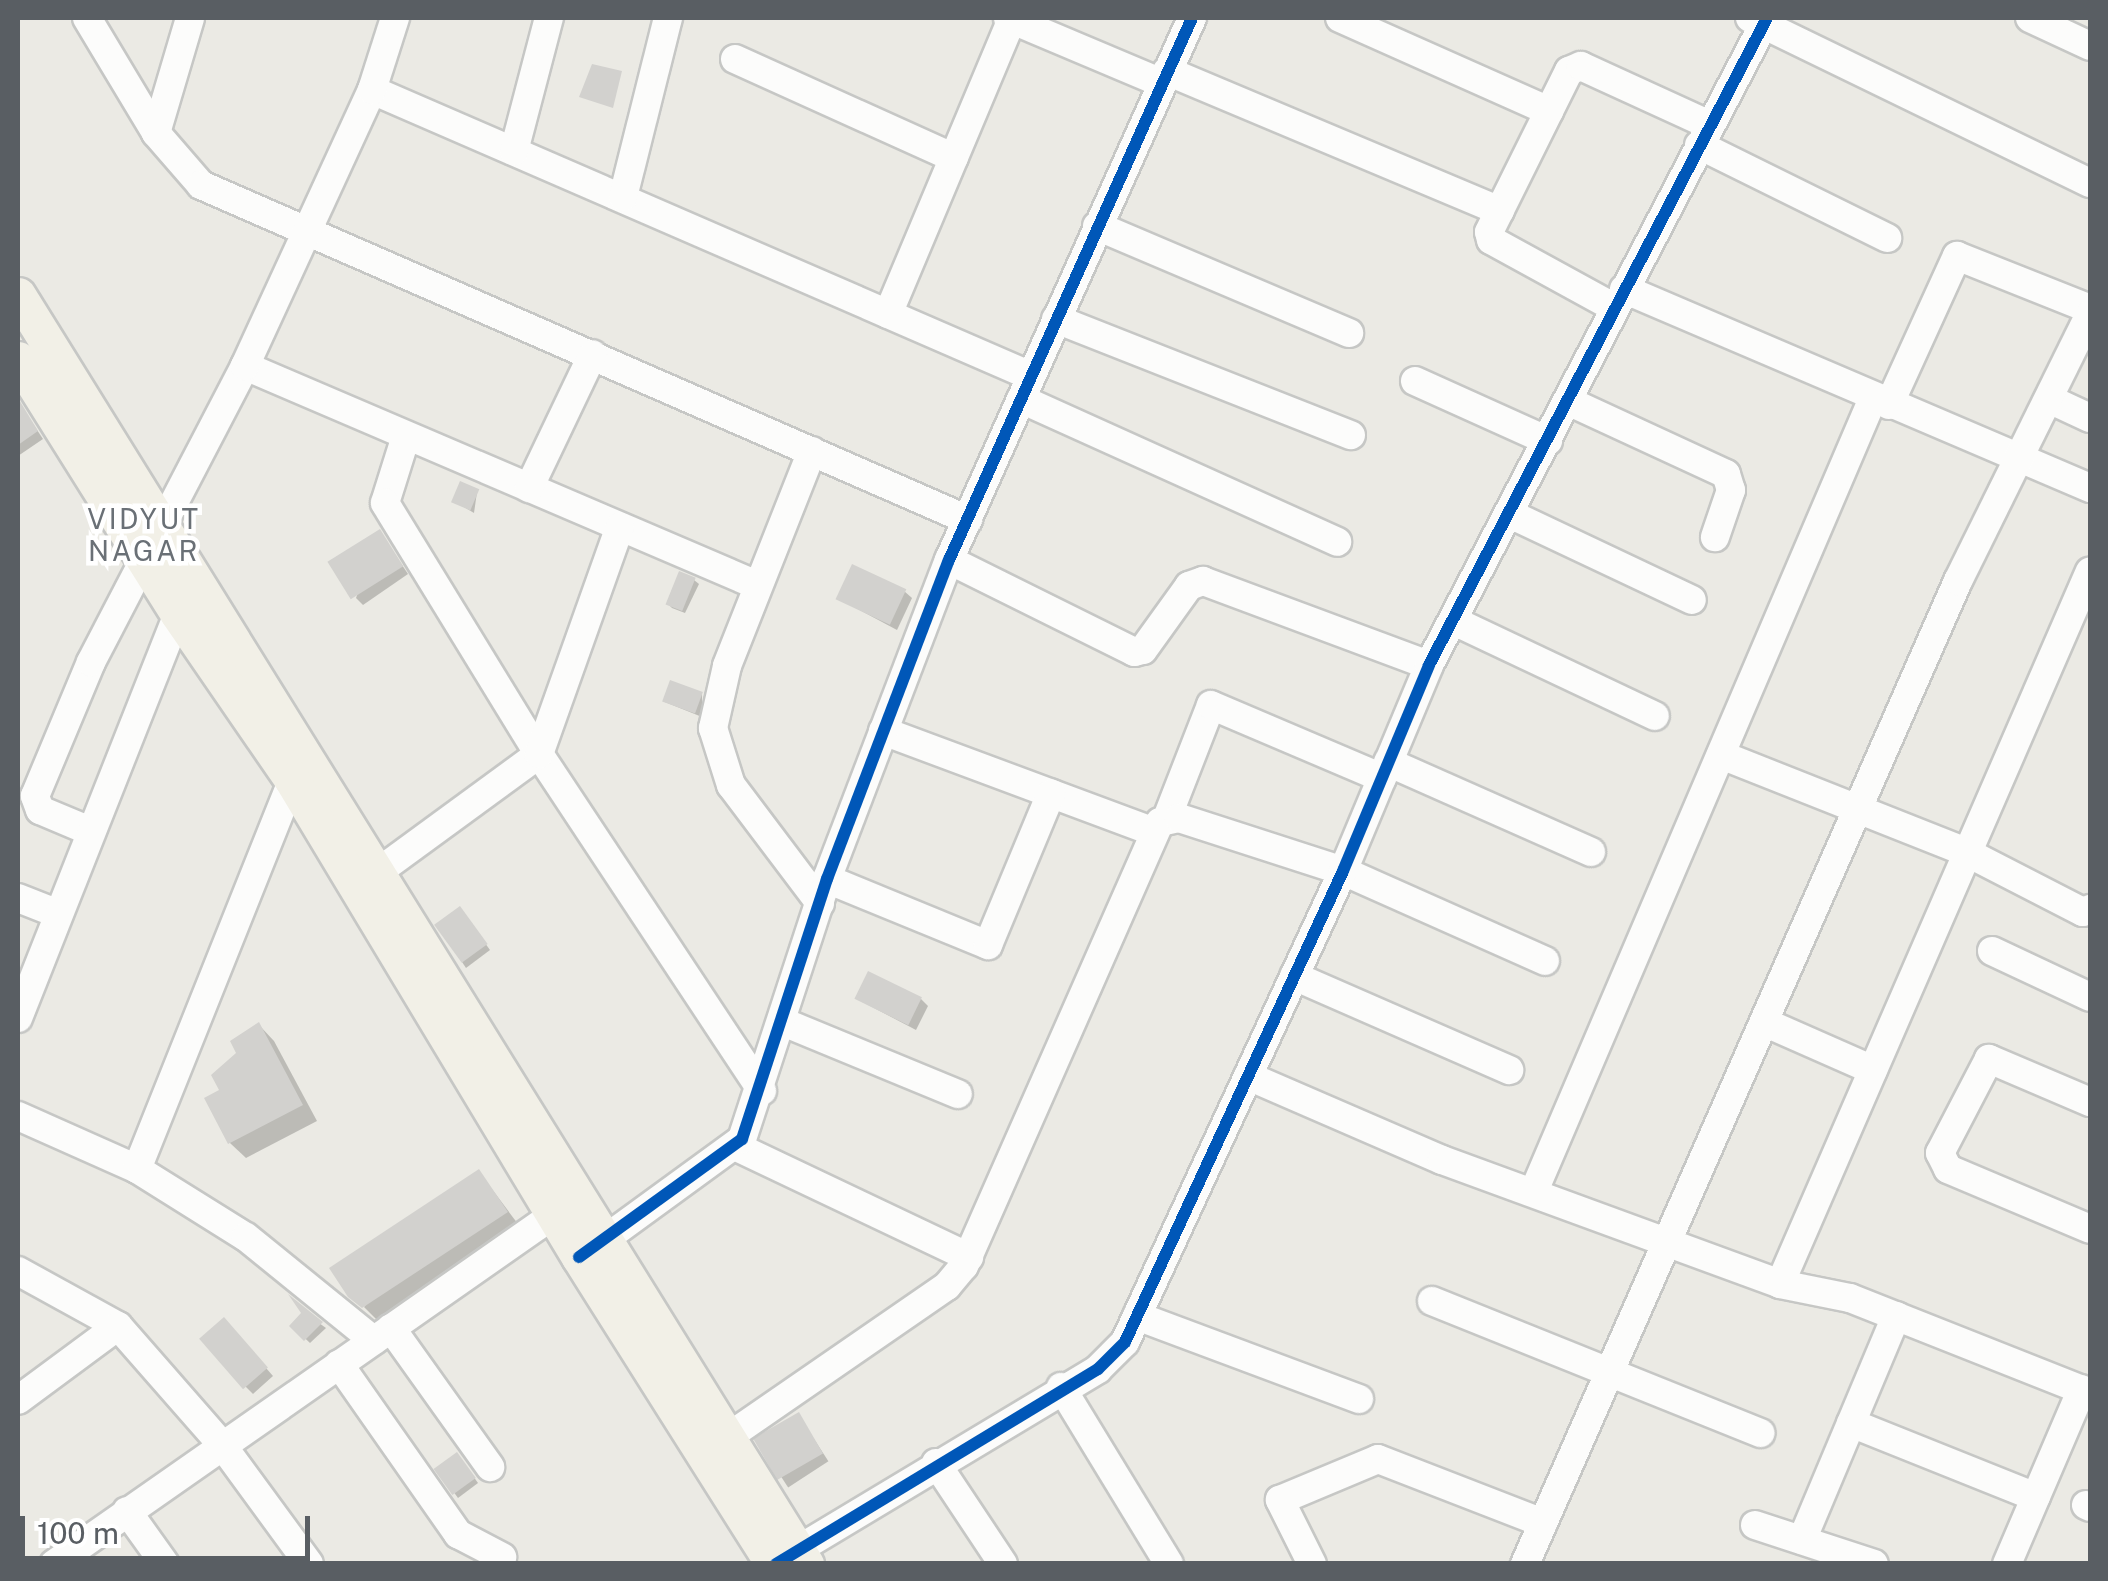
<!DOCTYPE html>
<html>
<head>
<meta charset="utf-8">
<style>
	body { margin:0 }
	#map { position:relative; width:2108px; height:1581px; overflow:hidden; background:#ebeae4; font-family:"Public Sans",sans-serif }
	div>[style] { position:absolute }
	[style*='--x'] { left:calc(var(--x)*1px); top:calc(var(--y)*1px); width:calc(var(--w)*1px); rotate:calc(var(--a)*1deg) }
	.shadow>* { inset:0; background:#0003; transform-origin:0 0 }
	.building>* { inset:0; background:#d2d1ce; transform-origin:0 0 }
	.roads { filter:drop-shadow(2px 0 #c6c7c5) drop-shadow(-2px 0 #c6c7c5) drop-shadow(0 2px #c6c7c5) drop-shadow(0 -2px #c6c7c5) }
	.minor>* { height:28px; margin:-14px; padding:0 14px; transform-origin:14px; border-radius:14px; background:#fcfcfb }
	.major>* { height:35px; margin:-17.5px; padding:0 17.5px; transform-origin:17.5px; border-radius:17.5px; background:#f2f0e7 }
	.cycleway>* { height:12px; margin:-6px; padding:0 6px; transform-origin:6px; border-radius:6px; background:#0057b8 }
	span { translate:-50% -50%; white-space:nowrap; text-align:center; line-height:1.15; -webkit-text-stroke:9px #fff; paint-order:stroke }
	.neighbourhood-label { font-size:28px; color:#6a7076; letter-spacing:2.5px }
	.frame { position:absolute; inset:0; border:20px solid #595e63; pointer-events:none }
	.scale { position:absolute; left:20px; top:1516px; width:290px; height:45px; box-sizing:border-box; border:5px solid #595e63; border-top:0; padding-left:12px; font-size:30px; line-height:35px; white-space:nowrap; color:#595e63; -webkit-text-stroke:8px #fff; paint-order:stroke }
</style>
</head>
<body>
<div id="map">
	<div class="shadow">
		<div style="clip-path:polygon(18px 401px,43px 439px,18px 456px)"></div>
		<div style="clip-path:polygon(477px 492px,474px 513px,454px 501px)"></div>
		<div style="clip-path:polygon(380px 532px,408px 574px,363px 605px,356px 598px)"></div>
		<div style="clip-path:polygon(694px 580px,699px 584px,685px 613px,672px 608px,668px 604px)"></div>
		<div style="clip-path:polygon(904px 591px,912px 598px,897px 630px,839px 599px)"></div>
		<div style="clip-path:polygon(702px 694px,702px 717px,665px 702px)"></div>
		<div style="clip-path:polygon(464px 914px,490px 950px,466px 968px,438px 926px)"></div>
		<div style="clip-path:polygon(857px 999px,921px 999px,928px 1006px,916px 1030px)"></div>
		<div style="clip-path:polygon(259px 1025px,274px 1041px,317px 1121px,246px 1158px,230px 1143px,222px 1091px)"></div>
		<div style="clip-path:polygon(479px 1172px,521px 1228px,379px 1322px,364px 1307px)"></div>
		<div style="clip-path:polygon(305px 1313px,326px 1328px,310px 1343px,292px 1326px)"></div>
		<div style="clip-path:polygon(231px 1328px,273px 1376px,253px 1394px,246px 1387px)"></div>
		<div style="left:799px;top:1416px;width:54px;height:48px;rotate:57deg"></div>
		<div style="clip-path:polygon(461px 1459px,478px 1483px,458px 1498px,437px 1469px)"></div>
	</div>
	<div class="building">
		<div style="clip-path:polygon(592px 64px,622px 71px,613px 108px,579px 97px)"></div>
		<div style="clip-path:polygon(18px 398px,38px 431px,18px 445px)"></div>
		<div style="left:460px;top:481px;width:21px;height:23px;rotate:23deg"></div>
		<div style="left:380px;top:529px;width:44px;height:62px;rotate:58deg"></div>
		<div style="left:852px;top:564px;width:60px;height:39px;rotate:25deg"></div>
		<div style="left:679px;top:571px;width:18px;height:36px;rotate:22deg"></div>
		<div style="left:670px;top:680px;width:35px;height:23px;rotate:20deg"></div>
		<div style="left:460px;top:906px;width:47px;height:32px;rotate:54deg"></div>
		<div style="left:868px;top:971px;width:60px;height:31px;rotate:26deg"></div>
		<div style="clip-path:polygon(259px 1022px,303px 1105px,228px 1144px,204px 1098px,219px 1090px,211px 1075px,236px 1053px,230px 1041px)"></div>
		<div style="clip-path:polygon(479px 1169px,508px 1212px,362px 1308px,348px 1297px,329px 1268px)"></div>
		<div style="clip-path:polygon(288px 1294px,323px 1322px,304px 1341px,289px 1326px,301px 1313px)"></div>
		<div style="left:224px;top:1317px;width:67px;height:33px;rotate:49deg"></div>
		<div style="left:799px;top:1412px;width:48px;height:53px;rotate:60deg"></div>
		<div style="left:457px;top:1452px;width:32px;height:29px;rotate:54deg"></div>
	</div>
	<div class="roads">
		<div class="minor">
			<div style="--x:87;--y:18;--w:134;--a:59"></div>
			<div style="--x:156;--y:133;--w:69;--a:49.1"></div>
			<div style="--x:201;--y:185;--w:837;--a:23.59"></div>
			<div style="--x:1008;--y:18;--w:167;--a:22.9"></div>
			<div style="--x:1340;--y:18;--w:229;--a:24"></div>
			<div style="--x:1750;--y:18;--w:378;--a:25.9"></div>
			<div style="--x:2030;--y:18;--w:66;--a:25"></div>
			<div style="--x:735;--y:59;--w:240;--a:24.3"></div>
			<div style="--x:1167;--y:71;--w:361;--a:22.8"></div>
			<div style="--x:372;--y:90;--w:718;--a:23.46"></div>
			<div style="--x:156;--y:133;--w:120;--a:-73.5"></div>
			<div style="--x:1699;--y:145;--w:210;--a:26.3"></div>
			<div style="--x:514;--y:151;--w:138;--a:-75.3"></div>
			<div style="--x:623;--y:197;--w:185;--a:-75.9"></div>
			<div style="--x:1097;--y:226;--w:274;--a:23"></div>
			<div style="--x:1624;--y:289;--w:507;--a:23.12"></div>
			<div style="--x:1615;--y:308;--w:141;--a:-151.3"></div>
			<div style="--x:1491;--y:240;--w:8;--a:-104"></div>
			<div style="--x:1489;--y:232;--w:180;--a:-63.6"></div>
			<div style="--x:1569;--y:71;--w:13;--a:-23"></div>
			<div style="--x:1581;--y:66;--w:142;--a:24.6"></div>
			<div style="--x:888;--y:314;--w:320;--a:-67.2"></div>
			<div style="--x:1056;--y:319;--w:317;--a:21.5"></div>
			<div style="--x:245;--y:366;--w:557;--a:23.16"></div>
			<div style="--x:1415;--y:381;--w:146;--a:24.3"></div>
			<div style="--x:1021;--y:399;--w:347;--a:24.3"></div>
			<div style="--x:2049;--y:399;--w:45;--a:24.9"></div>
			<div style="--x:1568;--y:401;--w:174;--a:24.8"></div>
			<div style="--x:1726;--y:474;--w:17;--a:73"></div>
			<div style="--x:1731;--y:490;--w:50;--a:108.8"></div>
			<div style="--x:1889;--y:405;--w:164;--a:-65.5"></div>
			<div style="--x:1957;--y:256;--w:143;--a:21.7"></div>
			<div style="--x:406;--y:436;--w:70;--a:107.4"></div>
			<div style="--x:385;--y:503;--w:294;--a:58.5"></div>
			<div style="--x:539;--y:754;--w:404;--a:56.5"></div>
			<div style="--x:812;--y:451;--w:231;--a:111.6"></div>
			<div style="--x:727;--y:666;--w:64;--a:102.7"></div>
			<div style="--x:713;--y:728;--w:60;--a:72.5"></div>
			<div style="--x:731;--y:785;--w:148;--a:53"></div>
			<div style="--x:529;--y:488;--w:148;--a:-64.5"></div>
			<div style="--x:1510;--y:514;--w:201;--a:25.3"></div>
			<div style="--x:949;--y:560;--w:207;--a:26.4"></div>
			<div style="--x:1134;--y:652;--w:9;--a:-13"></div>
			<div style="--x:1143;--y:650;--w:79;--a:-54.3"></div>
			<div style="--x:1189;--y:586;--w:15;--a:-20"></div>
			<div style="--x:1203;--y:581;--w:241;--a:20.4"></div>
			<div style="--x:1454;--y:621;--w:222;--a:25.3"></div>
			<div style="--x:883;--y:731;--w:287;--a:20.4"></div>
			<div style="--x:1721;--y:755;--w:266;--a:21.6"></div>
			<div style="--x:1968;--y:853;--w:129;--a:27.2"></div>
			<div style="--x:2083;--y:912;--w:8;--a:-23"></div>
			<div style="--x:1388;--y:762;--w:222;--a:23.9"></div>
			<div style="--x:1167;--y:818;--w:121;--a:-68.7"></div>
			<div style="--x:1211;--y:705;--w:186;--a:23.1"></div>
			<div style="--x:90;--y:831;--w:54;--a:-157.2"></div>
			<div style="--x:40;--y:810;--w:15;--a:-110"></div>
			<div style="--x:35;--y:796;--w:145;--a:-67.3"></div>
			<div style="--x:91;--y:662;--w:334;--a:-62.5"></div>
			<div style="--x:245;--y:366;--w:304;--a:-65.3"></div>
			<div style="--x:372;--y:90;--w:76;--a:-72.3"></div>
			<div style="--x:378;--y:872;--w:200;--a:-36.2"></div>
			<div style="--x:539;--y:754;--w:241;--a:-70.4"></div>
			<div style="--x:827;--y:879;--w:174;--a:22.3"></div>
			<div style="--x:988;--y:945;--w:164;--a:-67.4"></div>
			<div style="--x:18;--y:898;--w:41;--a:21.5"></div>
			<div style="--x:1992;--y:951;--w:108;--a:25.1"></div>
			<div style="--x:1294;--y:976;--w:235;--a:23.6"></div>
			<div style="--x:18;--y:1018;--w:435;--a:-68.4"></div>
			<div style="--x:783;--y:1022;--w:189;--a:22.4"></div>
			<div style="--x:1764;--y:1022;--w:119;--a:23.8"></div>
			<div style="--x:1248;--y:1076;--w:211;--a:23.4"></div>
			<div style="--x:1442;--y:1160;--w:360;--a:20.1"></div>
			<div style="--x:1780;--y:1284;--w:71;--a:11.3"></div>
			<div style="--x:1850;--y:1298;--w:258;--a:21.6"></div>
			<div style="--x:2090;--y:1102;--w:110;--a:-156.9"></div>
			<div style="--x:1989;--y:1059;--w:106;--a:117.5"></div>
			<div style="--x:1940;--y:1153;--w:18;--a:63"></div>
			<div style="--x:1948;--y:1169;--w:154;--a:22.9"></div>
			<div style="--x:18;--y:1116;--w:130;--a:24"></div>
			<div style="--x:137;--y:1169;--w:128;--a:32"></div>
			<div style="--x:246;--y:1237;--w:164;--a:39"></div>
			<div style="--x:737;--y:1147;--w:257;--a:25.4"></div>
			<div style="--x:137;--y:1169;--w:434;--a:-68.2"></div>
			<div style="--x:1534;--y:1191;--w:862;--a:-66.85"></div>
			<div style="--x:590;--y:1250;--w:188;--a:-36.1"></div>
			<div style="--x:742;--y:1139;--w:274;--a:-71.9"></div>
			<div style="--x:827;--y:879;--w:342;--a:-69.1"></div>
			<div style="--x:949;--y:560;--w:594;--a:-65.85"></div>
			<div style="--x:18;--y:1271;--w:114;--a:28.8"></div>
			<div style="--x:118;--y:1326;--w:158;--a:48.8"></div>
			<div style="--x:222;--y:1445;--w:147;--a:53.8"></div>
			<div style="--x:1780;--y:1284;--w:777;--a:-66.5"></div>
			<div style="--x:1432;--y:1301;--w:354;--a:21.9"></div>
			<div style="--x:1137;--y:1316;--w:237;--a:20.5"></div>
			<div style="--x:391;--y:1328;--w:171;--a:54.5"></div>
			<div style="--x:339;--y:1364;--w:208;--a:55"></div>
			<div style="--x:458;--y:1534;--w:50;--a:27.6"></div>
			<div style="--x:1061;--y:1387;--w:207;--a:58.6"></div>
			<div style="--x:18;--y:1400;--w:124;--a:-36.5"></div>
			<div style="--x:1851;--y:1423;--w:199;--a:21.8"></div>
			<div style="--x:728;--y:1437;--w:266;--a:-34.6"></div>
			<div style="--x:947;--y:1286;--w:26;--a:-50"></div>
			<div style="--x:964;--y:1266;--w:485;--a:-66.2"></div>
			<div style="--x:1160;--y:822;--w:19;--a:-12"></div>
			<div style="--x:1179;--y:818;--w:172;--a:17.9"></div>
			<div style="--x:1343;--y:871;--w:221;--a:24"></div>
			<div style="--x:936;--y:1463;--w:121;--a:56.4"></div>
			<div style="--x:2086;--y:1505;--w:4;--a:27"></div>
			<div style="--x:127;--y:1511;--w:65;--a:54.4"></div>
			<div style="--x:1755;--y:1525;--w:125;--a:18.1"></div>
			<div style="--x:1802;--y:1540;--w:243;--a:-67.2"></div>
			<div style="--x:784;--y:1558;--w:366;--a:-31"></div>
			<div style="--x:1098;--y:1369;--w:38;--a:-45"></div>
			<div style="--x:1125;--y:1342;--w:519;--a:-65.16"></div>
			<div style="--x:1343;--y:871;--w:223;--a:-67.3"></div>
			<div style="--x:1429;--y:665;--w:730;--a:-62.42"></div>
			<div style="--x:54;--y:1564;--w:628;--a:-34.95"></div>
			<div style="--x:1312;--y:1564;--w:72;--a:-116.6"></div>
			<div style="--x:1280;--y:1500;--w:106;--a:-22.7"></div>
			<div style="--x:1378;--y:1459;--w:177;--a:21.2"></div>
			<div style="--x:1525;--y:1564;--w:1074;--a:-66.23"></div>
			<div style="--x:1958;--y:581;--w:298;--a:-63.7"></div>
			<div style="--x:2007;--y:1564;--w:190;--a:-66.8"></div>
		</div>
		<div class="major">
			<div style="--x:18;--y:295;--w:1494;--a:58.16"></div>
			<div style="--x:18;--y:359;--w:301;--a:57.9"></div>
			<div style="--x:178;--y:614;--w:201;--a:55.5"></div>
			<div style="--x:292;--y:780;--w:557;--a:58.97"></div>
			<div style="--x:579;--y:1257;--w:363;--a:57.7"></div>
		</div>
	</div>
	<div class="cycleway">
		<div style="--x:579;--y:1257;--w:201;--a:-35.9"></div>
		<div style="--x:742;--y:1139;--w:274;--a:-71.9"></div>
		<div style="--x:827;--y:879;--w:342;--a:-69.1"></div>
		<div style="--x:949;--y:560;--w:594;--a:-65.85"></div>
		<div style="--x:776;--y:1564;--w:376;--a:-31.2"></div>
		<div style="--x:1098;--y:1369;--w:38;--a:-45"></div>
		<div style="--x:1125;--y:1342;--w:519;--a:-65.16"></div>
		<div style="--x:1343;--y:871;--w:223;--a:-67.3"></div>
		<div style="--x:1429;--y:665;--w:730;--a:-62.42"></div>
	</div>
	<div class="neighbourhood-label">
		<span style="left:144px;top:535px">VIDYUT<br>NAGAR</span>
	</div>
	<div class="frame"></div>
	<div class="scale">100 m</div>
</div>
</body>
</html>
